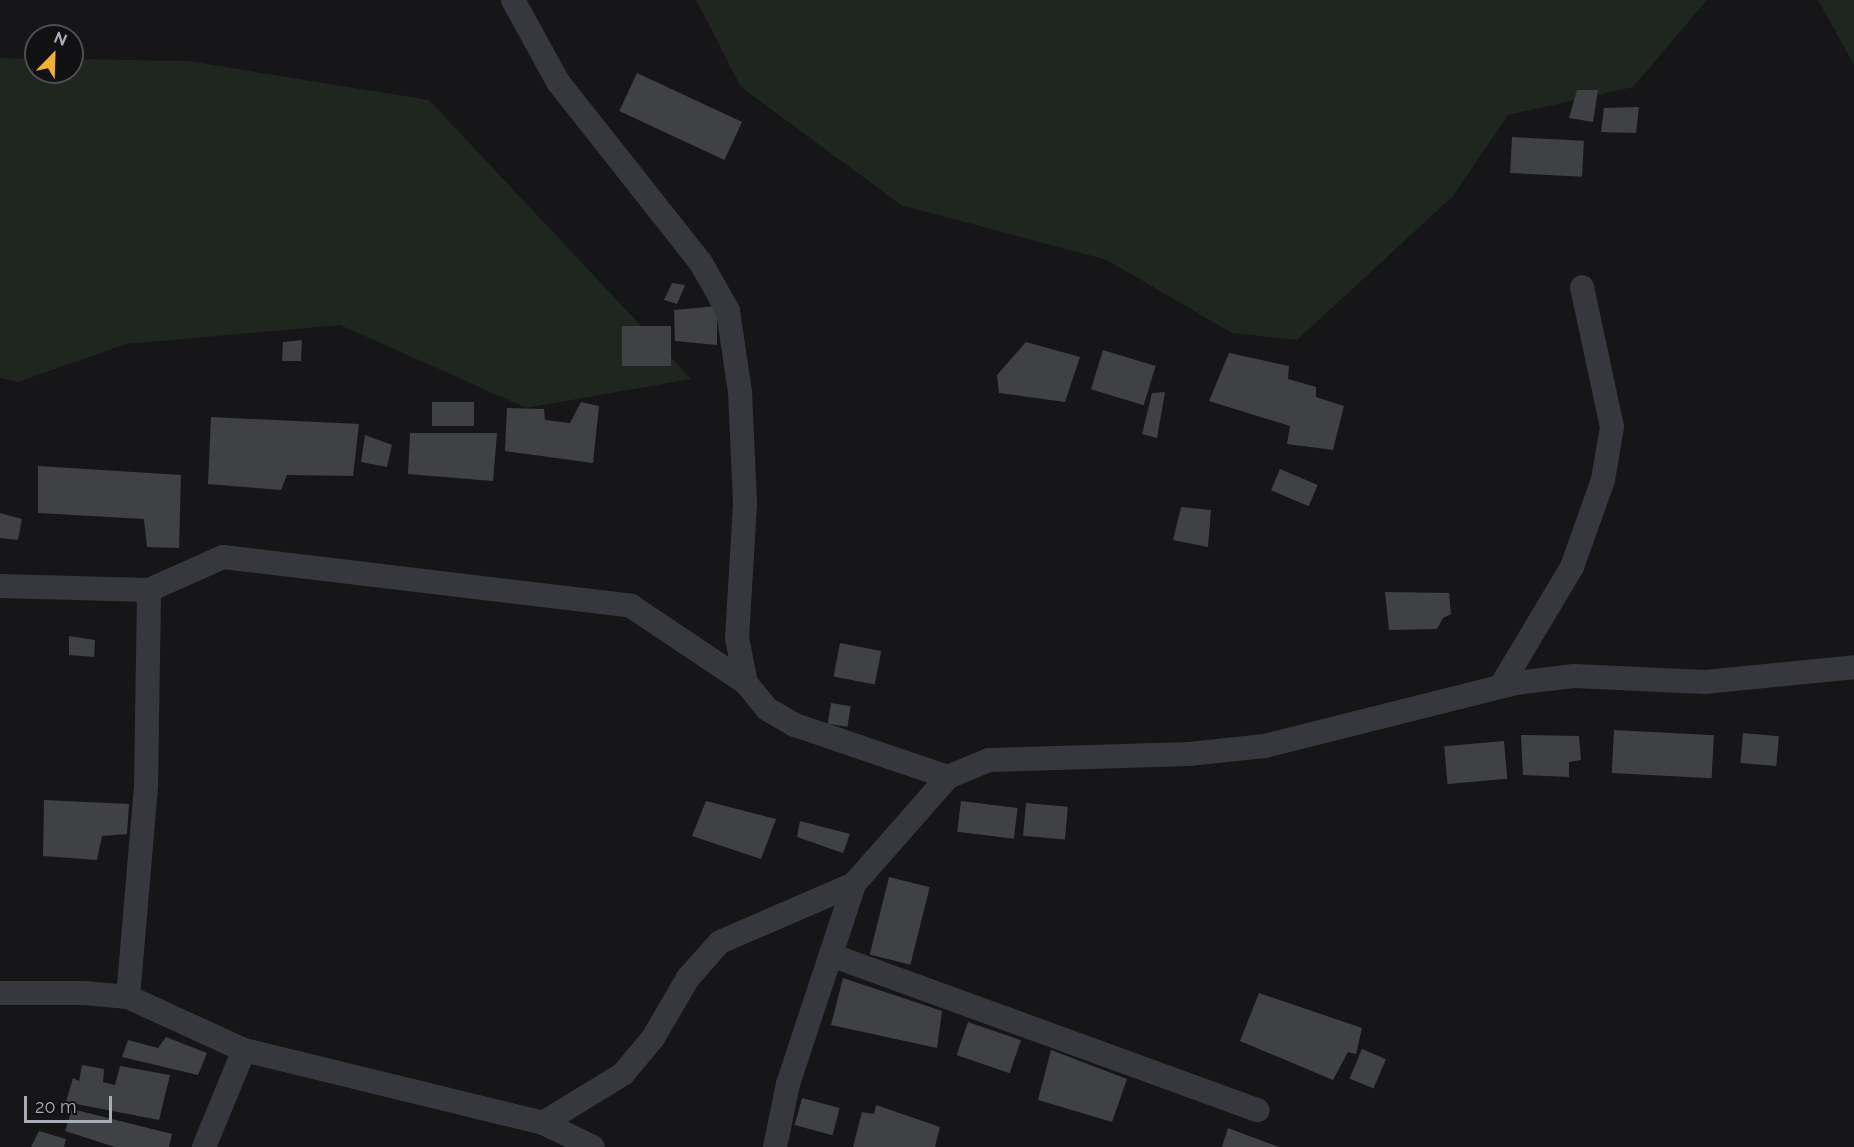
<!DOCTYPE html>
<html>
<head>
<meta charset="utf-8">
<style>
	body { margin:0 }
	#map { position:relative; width:1854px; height:1147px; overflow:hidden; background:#161618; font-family:Raleway,sans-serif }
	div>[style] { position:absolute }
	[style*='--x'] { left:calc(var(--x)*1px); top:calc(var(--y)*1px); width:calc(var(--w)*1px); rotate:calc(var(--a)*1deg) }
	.green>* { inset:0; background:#1e261f }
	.building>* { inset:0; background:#404145; transform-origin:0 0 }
	.street>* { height:24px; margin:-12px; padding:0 12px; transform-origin:12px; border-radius:12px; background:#37383d }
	span { translate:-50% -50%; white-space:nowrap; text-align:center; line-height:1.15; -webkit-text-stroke:5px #111113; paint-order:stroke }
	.north { position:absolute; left:24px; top:24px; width:60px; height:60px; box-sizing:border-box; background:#111113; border:2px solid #4d4f55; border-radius:50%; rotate:23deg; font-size:16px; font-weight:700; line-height:24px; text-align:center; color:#a8adb8 }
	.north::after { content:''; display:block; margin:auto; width:21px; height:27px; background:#f2b134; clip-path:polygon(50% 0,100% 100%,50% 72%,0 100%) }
	.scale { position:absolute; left:24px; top:1096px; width:88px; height:27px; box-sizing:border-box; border:3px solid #a8adb8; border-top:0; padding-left:8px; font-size:18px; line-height:21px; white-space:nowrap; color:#a8adb8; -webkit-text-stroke:4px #111113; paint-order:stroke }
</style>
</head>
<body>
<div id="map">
	<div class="green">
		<div style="clip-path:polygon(696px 0,1707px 0,1633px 87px,1508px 115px,1453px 196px,1297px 340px,1232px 333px,1107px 260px,901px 205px,741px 87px)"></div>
		<div style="clip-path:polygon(1818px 0,1854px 0,1854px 65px)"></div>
		<div style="clip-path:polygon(0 58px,36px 59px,36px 72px,72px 72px,72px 59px,188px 61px,429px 100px,691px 379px,526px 408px,340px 325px,126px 344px,18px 382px,0 378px)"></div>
	</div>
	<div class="building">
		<div style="left:637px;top:73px;width:116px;height:42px;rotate:25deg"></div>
		<div style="clip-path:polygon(1577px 90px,1598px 90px,1593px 122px,1569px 118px)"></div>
		<div style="clip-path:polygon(1639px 107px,1636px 133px,1601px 132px,1604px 108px)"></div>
		<div style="left:1512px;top:137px;width:72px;height:36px;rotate:3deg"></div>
		<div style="clip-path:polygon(672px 283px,685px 285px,677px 304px,664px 300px)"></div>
		<div style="clip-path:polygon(717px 306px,717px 345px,675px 341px,674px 310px)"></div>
		<div style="left:671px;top:326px;width:40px;height:49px;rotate:90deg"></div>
		<div style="clip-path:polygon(302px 340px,301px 361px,282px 361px,283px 342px)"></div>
		<div style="clip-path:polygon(1026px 342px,1080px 357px,1065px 402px,999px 393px,997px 375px)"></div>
		<div style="left:1103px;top:350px;width:55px;height:41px;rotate:17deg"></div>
		<div style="clip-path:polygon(1229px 353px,1289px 366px,1288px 379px,1316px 387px,1316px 397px,1344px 406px,1333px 450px,1287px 444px,1290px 426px,1209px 401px)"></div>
		<div style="clip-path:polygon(1165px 392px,1157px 438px,1142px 434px,1152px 393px)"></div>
		<div style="left:432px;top:402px;width:42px;height:24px"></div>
		<div style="clip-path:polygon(581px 402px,599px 406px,593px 463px,505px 451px,507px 408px,544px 409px,545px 420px,570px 423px)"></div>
		<div style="clip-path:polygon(211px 417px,359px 424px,353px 476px,287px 475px,281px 490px,208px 484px)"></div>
		<div style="clip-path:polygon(410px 433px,497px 433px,493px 481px,408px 474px)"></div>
		<div style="clip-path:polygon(365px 435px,392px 445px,387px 467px,361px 462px)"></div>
		<div style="clip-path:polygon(38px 466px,181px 475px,179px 548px,147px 547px,144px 519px,38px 513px)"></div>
		<div style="left:1280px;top:469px;width:41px;height:23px;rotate:23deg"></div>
		<div style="clip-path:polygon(1181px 507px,1211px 510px,1208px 547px,1173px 540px)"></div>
		<div style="clip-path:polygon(0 513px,22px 519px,18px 540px,0 538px)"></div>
		<div style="clip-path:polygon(1385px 592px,1449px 593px,1451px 614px,1443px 618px,1437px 629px,1389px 630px)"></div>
		<div style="clip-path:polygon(69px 636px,95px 640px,94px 657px,69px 655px)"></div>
		<div style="left:840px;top:643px;width:42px;height:34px;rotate:11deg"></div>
		<div style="left:831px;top:703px;width:20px;height:21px;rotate:9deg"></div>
		<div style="left:1614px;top:730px;width:100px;height:43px;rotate:3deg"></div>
		<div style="left:1743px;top:733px;width:36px;height:30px;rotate:5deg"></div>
		<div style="clip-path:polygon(1521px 735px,1579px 736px,1581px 760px,1569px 762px,1569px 777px,1523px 775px)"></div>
		<div style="left:1504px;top:741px;width:38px;height:60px;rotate:85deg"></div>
		<div style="clip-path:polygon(44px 800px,129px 804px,127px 834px,102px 836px,97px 860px,43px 856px)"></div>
		<div style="clip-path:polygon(706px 801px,776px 819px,761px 859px,692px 836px)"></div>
		<div style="left:961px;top:801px;width:57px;height:31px;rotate:7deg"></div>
		<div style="left:1026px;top:803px;width:42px;height:33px;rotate:5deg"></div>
		<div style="clip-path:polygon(800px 821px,850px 834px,843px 853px,797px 837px)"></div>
		<div style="left:889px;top:877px;width:42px;height:80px;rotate:14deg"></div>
		<div style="clip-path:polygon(843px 978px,942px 1011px,937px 1048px,831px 1025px)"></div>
		<div style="clip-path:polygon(1259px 993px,1362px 1028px,1356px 1054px,1348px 1052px,1333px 1080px,1240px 1041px)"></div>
		<div style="left:968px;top:1022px;width:56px;height:35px;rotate:19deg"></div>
		<div style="clip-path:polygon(166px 1037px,207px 1053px,198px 1075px,122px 1057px,128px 1040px,158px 1048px)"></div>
		<div style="left:1362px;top:1049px;width:26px;height:32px;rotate:23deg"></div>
		<div style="clip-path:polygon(1051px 1050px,1127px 1079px,1112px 1122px,1038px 1100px)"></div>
		<div style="clip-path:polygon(82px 1065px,104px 1069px,103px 1082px,115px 1085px,120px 1066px,170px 1075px,159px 1120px,66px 1102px,73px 1078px,79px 1081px)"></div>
		<div style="left:802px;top:1098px;width:39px;height:28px;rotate:15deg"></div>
		<div style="clip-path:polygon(876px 1105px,940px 1127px,935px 1147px,853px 1147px,862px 1112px,874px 1114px)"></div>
		<div style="clip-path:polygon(72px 1109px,172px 1134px,169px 1147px,115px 1147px,65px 1131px)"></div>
		<div style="clip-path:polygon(1228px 1128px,1279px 1147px,1222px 1147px)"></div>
		<div style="clip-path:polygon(39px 1131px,66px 1139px,64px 1147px,31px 1147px)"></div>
	</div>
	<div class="street">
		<div style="--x:513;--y:0;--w:94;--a:61.2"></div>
		<div style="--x:558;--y:82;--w:231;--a:51.7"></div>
		<div style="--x:701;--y:263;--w:55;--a:60.6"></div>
		<div style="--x:728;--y:311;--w:82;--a:81.6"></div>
		<div style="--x:740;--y:392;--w:112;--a:87.4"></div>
		<div style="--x:745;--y:504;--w:134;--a:93.4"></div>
		<div style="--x:737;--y:638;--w:46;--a:78.7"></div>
		<div style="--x:746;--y:683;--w:33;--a:51"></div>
		<div style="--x:767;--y:709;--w:32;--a:30"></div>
		<div style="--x:795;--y:725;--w:162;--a:18.8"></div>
		<div style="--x:0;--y:586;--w:149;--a:1.5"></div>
		<div style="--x:1501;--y:686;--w:139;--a:-59.2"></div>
		<div style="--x:1572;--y:567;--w:92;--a:-70.4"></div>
		<div style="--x:1603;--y:480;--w:54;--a:-80.4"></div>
		<div style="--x:1612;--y:427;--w:143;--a:-102.1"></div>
		<div style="--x:831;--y:955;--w:454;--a:20"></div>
		<div style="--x:0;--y:993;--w:85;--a:0"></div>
		<div style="--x:85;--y:993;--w:43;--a:5.3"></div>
		<div style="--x:128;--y:997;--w:128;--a:24.6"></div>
		<div style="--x:244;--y:1050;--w:308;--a:13.7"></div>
		<div style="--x:543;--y:1123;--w:55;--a:25.6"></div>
		<div style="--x:128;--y:997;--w:213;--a:-85.1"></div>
		<div style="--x:146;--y:785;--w:195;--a:-89.1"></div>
		<div style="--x:149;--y:590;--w:81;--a:-24"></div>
		<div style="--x:223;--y:557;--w:411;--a:6.8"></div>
		<div style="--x:631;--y:606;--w:138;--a:33.8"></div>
		<div style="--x:543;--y:1123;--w:94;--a:-31.5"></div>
		<div style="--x:623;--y:1074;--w:47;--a:-50.2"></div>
		<div style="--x:653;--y:1038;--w:69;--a:-59.7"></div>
		<div style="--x:688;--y:978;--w:48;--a:-48.4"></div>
		<div style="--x:720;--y:942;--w:146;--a:-23.4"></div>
		<div style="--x:204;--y:1147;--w:105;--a:-67.6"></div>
		<div style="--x:775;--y:1147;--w:64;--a:-78.3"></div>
		<div style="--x:788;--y:1084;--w:211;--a:-71.7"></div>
		<div style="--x:854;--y:884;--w:142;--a:-48.7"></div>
		<div style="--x:948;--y:777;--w:44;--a:-22.5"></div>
		<div style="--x:989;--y:760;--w:200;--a:-1.7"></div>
		<div style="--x:1189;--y:754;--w:76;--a:-6"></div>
		<div style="--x:1265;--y:746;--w:259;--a:-14.1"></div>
		<div style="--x:1516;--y:683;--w:58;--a:-6.9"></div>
		<div style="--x:1574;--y:676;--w:131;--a:2.6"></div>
		<div style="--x:1705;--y:682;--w:150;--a:-5.7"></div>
	</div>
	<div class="north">N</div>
	<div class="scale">20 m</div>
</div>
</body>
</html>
